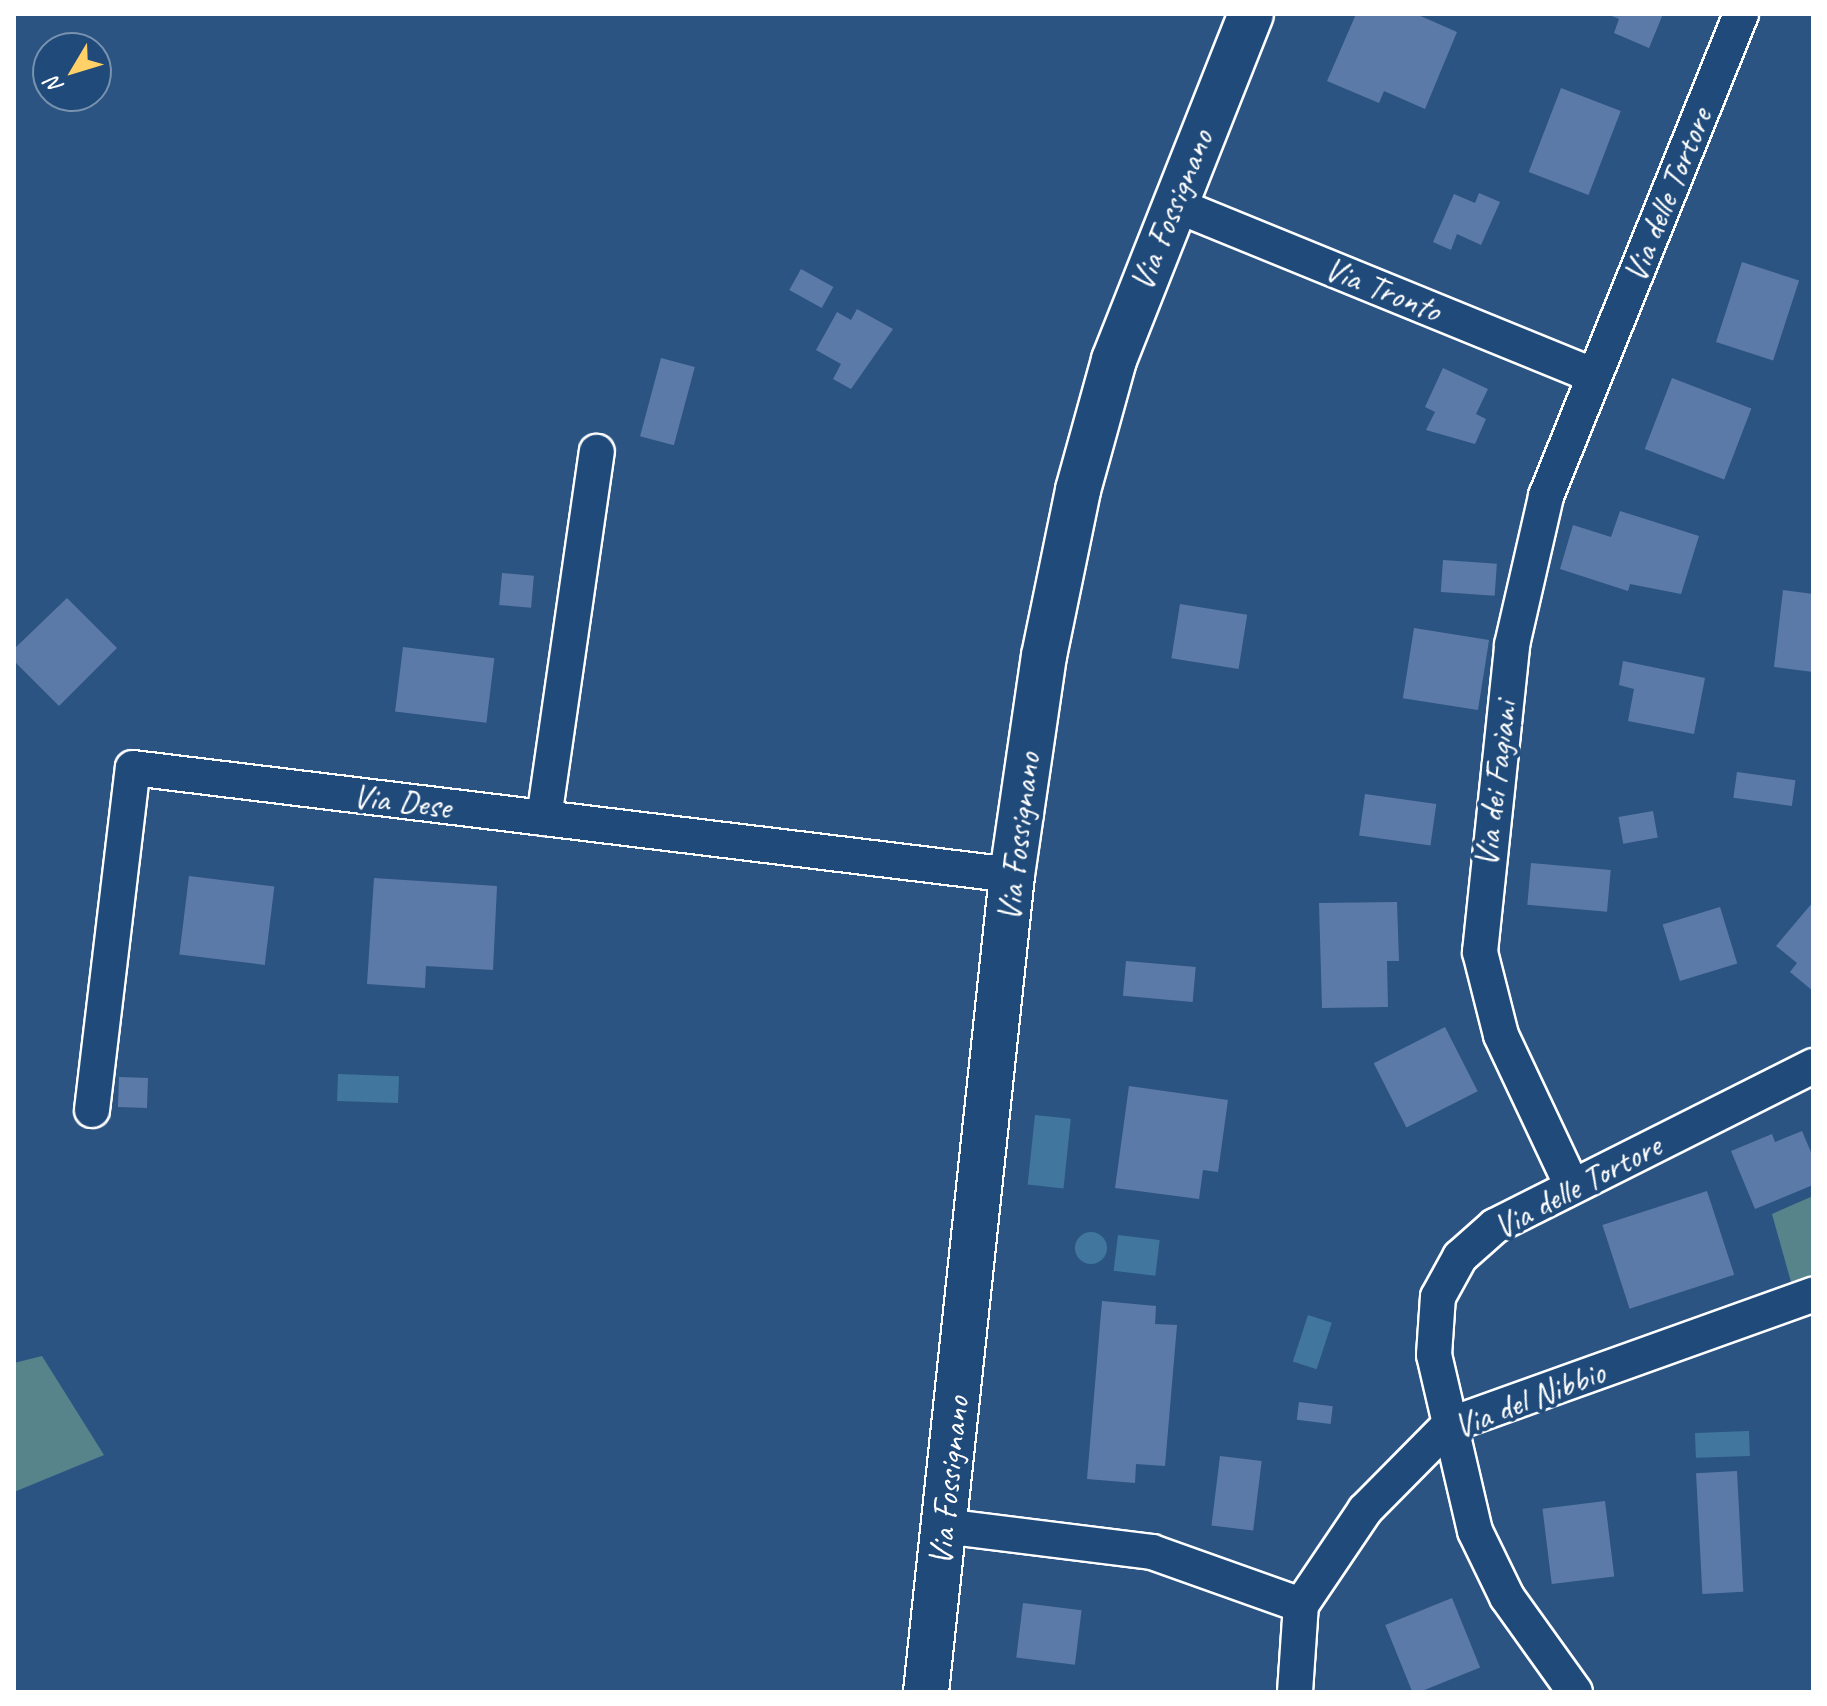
<!DOCTYPE html>
<html>
<head>
<meta charset="utf-8">
<style>
	body { margin:0 }
	#map { position:relative; width:1827px; height:1706px; overflow:hidden; background:#2b5483; font-family:Caveat,sans-serif }
	div>[style] { position:absolute }
	[style*='--x'] { left:calc(var(--x)*1px); top:calc(var(--y)*1px); width:calc(var(--w)*1px); rotate:calc(var(--a)*1deg) }
	.green>* { inset:0; background:#57838b }
	.water>* { inset:0; background:#41779e; transform-origin:0 0 }
	.round { border-radius:50% }
	.building>* { inset:0; background:#5c7aa7; transform-origin:0 0 }
	.roads { filter:drop-shadow(2px 0 #fff) drop-shadow(-2px 0 #fff) drop-shadow(0 2px #fff) drop-shadow(0 -2px #fff) }
	.street>* { height:34px; margin:-17px; padding:0 17px; transform-origin:17px; border-radius:17px; background:#1f4a7a }
	.secondary>* { height:44px; margin:-22px; padding:0 22px; transform-origin:22px; border-radius:22px; background:#1f4a7a }
	span { translate:-50% -50%; white-space:nowrap; text-align:center; line-height:1.15; -webkit-text-stroke:8px #1f4a7a; paint-order:stroke }
	.street-label { font-size:34px; color:#fff }
	.frame { position:absolute; inset:0; border:16px solid #fff; pointer-events:none }
	.north { position:absolute; left:32px; top:32px; width:80px; height:80px; box-sizing:border-box; background:#1f4a7a; border:2px solid #7992af; border-radius:50%; rotate:232deg; font-size:22px; font-weight:700; line-height:32px; text-align:center; color:#fff }
	.north::after { content:''; display:block; margin:auto; width:28px; height:36px; background:#ffd166; clip-path:polygon(50% 0,100% 100%,50% 72%,0 100%) }
</style>
</head>
<body>
<div id="map">
	<div class="green">
		<div style="clip-path:polygon(1813px 1196px,1813px 1274px,1791px 1282px,1772px 1214px)"></div>
		<div style="clip-path:polygon(42px 1356px,104px 1455px,14px 1492px,14px 1363px)"></div>
	</div>
	<div class="water">
		<div style="left:338px;top:1074px;width:61px;height:27px;rotate:2deg"></div>
		<div style="left:1035px;top:1115px;width:36px;height:70px;rotate:6deg"></div>
		<div class="round" style="left:1075px;top:1232px;width:32px;height:32px"></div>
		<div style="left:1118px;top:1235px;width:42px;height:36px;rotate:7deg"></div>
		<div style="left:1308px;top:1315px;width:25px;height:49px;rotate:18deg"></div>
		<div style="left:1749px;top:1431px;width:25px;height:54px;rotate:88deg"></div>
	</div>
	<div class="building">
		<div style="clip-path:polygon(1356px 14px,1416px 14px,1457px 32px,1425px 109px,1384px 91px,1379px 103px,1327px 81px)"></div>
		<div style="clip-path:polygon(1607px 14px,1663px 14px,1649px 48px,1614px 33px,1619px 19px)"></div>
		<div style="left:1561px;top:88px;width:64px;height:90px;rotate:21deg"></div>
		<div style="clip-path:polygon(1479px 193px,1500px 202px,1481px 245px,1457px 234px,1451px 250px,1433px 242px,1454px 194px,1475px 203px)"></div>
		<div style="left:1742px;top:262px;width:60px;height:84px;rotate:18deg"></div>
		<div style="left:801px;top:269px;width:37px;height:24px;rotate:29deg"></div>
		<div style="clip-path:polygon(857px 309px,893px 329px,851px 389px,833px 379px,841px 364px,816px 350px,837px 312px,851px 320px)"></div>
		<div style="left:661px;top:358px;width:35px;height:81px;rotate:15deg"></div>
		<div style="clip-path:polygon(1443px 368px,1488px 389px,1476px 414px,1486px 419px,1475px 444px,1426px 430px,1435px 412px,1425px 407px)"></div>
		<div style="left:1672px;top:378px;width:85px;height:76px;rotate:21deg"></div>
		<div style="clip-path:polygon(1620px 511px,1699px 536px,1681px 594px,1630px 584px,1628px 591px,1560px 569px,1573px 525px,1611px 537px)"></div>
		<div style="left:1443px;top:560px;width:54px;height:32px;rotate:4deg"></div>
		<div style="left:502px;top:573px;width:32px;height:32px;rotate:5deg"></div>
		<div style="clip-path:polygon(1783px 590px,1813px 594px,1813px 672px,1774px 667px)"></div>
		<div style="clip-path:polygon(67px 598px,117px 648px,59px 706px,14px 661px,14px 649px)"></div>
		<div style="left:1180px;top:604px;width:68px;height:55px;rotate:9deg"></div>
		<div style="left:1414px;top:628px;width:76px;height:71px;rotate:9deg"></div>
		<div style="left:403px;top:647px;width:92px;height:65px;rotate:7deg"></div>
		<div style="clip-path:polygon(1623px 661px,1705px 678px,1694px 734px,1628px 721px,1634px 689px,1619px 685px)"></div>
		<div style="left:1737px;top:772px;width:59px;height:26px;rotate:8deg"></div>
		<div style="left:1365px;top:794px;width:72px;height:42px;rotate:8deg"></div>
		<div style="left:1653px;top:811px;width:27px;height:35px;rotate:80deg"></div>
		<div style="left:1531px;top:863px;width:80px;height:42px;rotate:5deg"></div>
		<div style="left:189px;top:876px;width:86px;height:79px;rotate:7deg"></div>
		<div style="clip-path:polygon(374px 878px,497px 886px,493px 970px,426px 966px,425px 988px,367px 984px)"></div>
		<div style="clip-path:polygon(1397px 902px,1399px 961px,1387px 961px,1388px 1007px,1322px 1008px,1319px 903px)"></div>
		<div style="clip-path:polygon(1813px 902px,1813px 991px,1790px 972px,1797px 963px,1776px 946px)"></div>
		<div style="left:1720px;top:907px;width:59px;height:60px;rotate:73deg"></div>
		<div style="left:1126px;top:961px;width:70px;height:35px;rotate:5deg"></div>
		<div style="left:1445px;top:1027px;width:72px;height:80px;rotate:63deg"></div>
		<div style="left:119px;top:1077px;width:29px;height:30px;rotate:2deg"></div>
		<div style="clip-path:polygon(1129px 1086px,1228px 1100px,1218px 1172px,1203px 1170px,1199px 1199px,1115px 1188px)"></div>
		<div style="clip-path:polygon(1802px 1131px,1813px 1157px,1813px 1185px,1755px 1209px,1731px 1151px,1772px 1134px,1775px 1142px)"></div>
		<div style="left:1707px;top:1191px;width:88px;height:110px;rotate:72deg"></div>
		<div style="clip-path:polygon(1102px 1301px,1156px 1306px,1155px 1324px,1177px 1325px,1165px 1466px,1136px 1464px,1135px 1483px,1087px 1479px)"></div>
		<div style="left:1299px;top:1402px;width:34px;height:18px;rotate:7deg"></div>
		<div style="left:1220px;top:1456px;width:42px;height:70px;rotate:7deg"></div>
		<div style="left:1737px;top:1471px;width:121px;height:41px;rotate:87deg"></div>
		<div style="left:1605px;top:1501px;width:76px;height:63px;rotate:83deg"></div>
		<div style="left:1452px;top:1598px;width:75px;height:72px;rotate:68deg"></div>
		<div style="left:1023px;top:1603px;width:59px;height:55px;rotate:7deg"></div>
	</div>
	<div class="roads">
		<div class="street">
			<div style="--x:1173;--y:204;--w:453;--a:22.2"></div>
			<div style="--x:544;--y:818;--w:370;--a:-81.8"></div>
			<div style="--x:92;--y:1110;--w:344;--a:-83.2"></div>
			<div style="--x:133;--y:768;--w:885;--a:6.94"></div>
			<div style="--x:1572;--y:1186;--w:167;--a:-115.2"></div>
			<div style="--x:1501;--y:1035;--w:86;--a:-104.2"></div>
			<div style="--x:1480;--y:952;--w:309;--a:-84"></div>
			<div style="--x:1512;--y:645;--w:153;--a:-77.1"></div>
			<div style="--x:1546;--y:496;--w:520;--a:-67.97"></div>
			<div style="--x:943;--y:1526;--w:211;--a:7.1"></div>
			<div style="--x:1152;--y:1552;--w:158;--a:19.6"></div>
			<div style="--x:1301;--y:1605;--w:115;--a:-56"></div>
			<div style="--x:1365;--y:1510;--w:120;--a:-45.3"></div>
			<div style="--x:1449;--y:1425;--w:387;--a:-19.7"></div>
			<div style="--x:1295;--y:1692;--w:87;--a:-86.1"></div>
			<div style="--x:1575;--y:1692;--w:117;--a:-125.6"></div>
			<div style="--x:1507;--y:1597;--w:73;--a:-115.9"></div>
			<div style="--x:1475;--y:1531;--w:181;--a:-103.1"></div>
			<div style="--x:1434;--y:1355;--w:58;--a:-86.1"></div>
			<div style="--x:1438;--y:1297;--w:46;--a:-61.2"></div>
			<div style="--x:1460;--y:1257;--w:47;--a:-41.5"></div>
			<div style="--x:1495;--y:1226;--w:356;--a:-26.7"></div>
		</div>
		<div class="secondary">
			<div style="--x:926;--y:1692;--w:822;--a:-83.99"></div>
			<div style="--x:1012;--y:875;--w:221;--a:-81.7"></div>
			<div style="--x:1044;--y:656;--w:169;--a:-78.4"></div>
			<div style="--x:1078;--y:490;--w:135;--a:-74.5"></div>
			<div style="--x:1114;--y:360;--w:372;--a:-68.4"></div>
		</div>
	</div>
	<div class="street-label">
		<span style="left:1667px;top:195px;rotate:-68deg">Via delle Tortore</span>
		<span style="left:1171px;top:210px;rotate:-68deg">Via Fossignano</span>
		<span style="left:1383px;top:289px;rotate:22deg">Via Tronto</span>
		<span style="left:1495px;top:784px;rotate:-83deg">Via dei Fagiani</span>
		<span style="left:402px;top:801px;rotate:7deg">Via Dese</span>
		<span style="left:1018px;top:837px;rotate:-83deg">Via Fossignano</span>
		<span style="left:1577px;top:1186px;rotate:-28deg">Via delle Tortore</span>
		<span style="left:1529px;top:1399px;rotate:-21deg">Via del Nibbio</span>
		<span style="left:948px;top:1481px;rotate:-84deg">Via Fossignano</span>
	</div>
	<div class="frame"></div>
	<div class="north">N</div>
</div>
</body>
</html>
